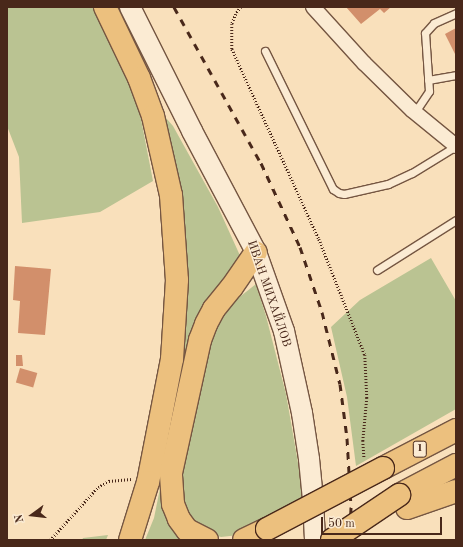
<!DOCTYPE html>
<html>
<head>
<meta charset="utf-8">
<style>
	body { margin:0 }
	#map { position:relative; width:463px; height:547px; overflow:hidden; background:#f9e0bb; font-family:"Old Standard TT",serif }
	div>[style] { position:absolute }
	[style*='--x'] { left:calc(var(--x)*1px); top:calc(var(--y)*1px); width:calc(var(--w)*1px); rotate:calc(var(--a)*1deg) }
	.green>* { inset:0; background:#bac392 }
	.building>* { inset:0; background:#d28f6b; transform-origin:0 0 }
	.path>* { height:2.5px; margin-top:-1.25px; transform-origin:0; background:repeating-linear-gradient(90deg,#49281a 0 1px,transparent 0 3px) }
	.roads { filter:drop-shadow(1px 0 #755642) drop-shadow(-1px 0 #755642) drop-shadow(0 1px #755642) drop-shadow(0 -1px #755642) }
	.service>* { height:7px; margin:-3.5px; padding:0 3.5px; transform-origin:3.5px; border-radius:3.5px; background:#fbebd3 }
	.minor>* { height:14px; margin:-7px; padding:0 7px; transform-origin:7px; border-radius:7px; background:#fbebd3 }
	.secondary>* { height:20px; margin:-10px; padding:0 10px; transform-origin:10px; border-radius:10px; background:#fbebd3 }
	.primary>* { height:22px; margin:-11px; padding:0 11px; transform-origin:11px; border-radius:11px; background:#ecc07e }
	.rail>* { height:3px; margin-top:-1.5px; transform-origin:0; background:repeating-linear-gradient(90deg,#49281a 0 7px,transparent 0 14px) }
	.bridges { filter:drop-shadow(1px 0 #49281a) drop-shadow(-1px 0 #49281a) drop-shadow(0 1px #49281a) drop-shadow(0 -1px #49281a) }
	.primary-bridge>* { height:22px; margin:-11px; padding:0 11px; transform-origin:11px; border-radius:11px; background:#ecc07e }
	span { translate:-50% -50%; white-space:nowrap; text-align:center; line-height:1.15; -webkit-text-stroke:3px #fbebd3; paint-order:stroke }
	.shield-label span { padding:1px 3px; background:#fbebd3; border:1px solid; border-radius:3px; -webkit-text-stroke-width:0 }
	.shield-label { font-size:11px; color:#49281a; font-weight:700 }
	.street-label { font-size:12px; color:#49281a }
	.frame { position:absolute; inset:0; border:8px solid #49281a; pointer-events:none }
	.north { position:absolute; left:12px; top:495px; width:40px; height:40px; -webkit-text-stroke:3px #fbebd3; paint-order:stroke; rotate:255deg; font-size:11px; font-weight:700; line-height:16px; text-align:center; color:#49281a }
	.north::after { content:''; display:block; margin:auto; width:14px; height:18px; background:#49281a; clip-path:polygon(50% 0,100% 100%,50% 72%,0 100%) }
	.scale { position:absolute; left:321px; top:517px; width:121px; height:18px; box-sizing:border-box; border:2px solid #49281a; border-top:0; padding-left:5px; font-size:12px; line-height:14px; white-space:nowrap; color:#49281a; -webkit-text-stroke:3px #fbebd3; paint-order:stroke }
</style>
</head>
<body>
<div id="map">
	<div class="green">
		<div style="clip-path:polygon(7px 7px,101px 7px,120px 41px,141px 119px,153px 181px,100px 212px,22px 223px,19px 157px,7px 126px)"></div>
		<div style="clip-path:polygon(166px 118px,173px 126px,218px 207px,242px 260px,212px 297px,163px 494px,186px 540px,145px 540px,154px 518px,168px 449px,183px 360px,164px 121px)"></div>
		<div style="clip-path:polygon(431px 258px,456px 301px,456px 409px,356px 466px,347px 397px,331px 327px,360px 300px)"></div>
		<div style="clip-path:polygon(256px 284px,266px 316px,286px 394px,304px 497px,239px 535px,221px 537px,195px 528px,179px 504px,180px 478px,207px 341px,232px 303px)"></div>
		<div style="clip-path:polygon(108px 535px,106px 540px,82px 540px,83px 538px)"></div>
	</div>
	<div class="building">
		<div style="clip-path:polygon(346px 7px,391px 7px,384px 13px,380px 9px,361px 24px)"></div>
		<div style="clip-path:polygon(456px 28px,456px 56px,445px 34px)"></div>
		<div style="clip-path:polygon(15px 266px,51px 269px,45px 335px,18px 333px,20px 301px,13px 300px)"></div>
		<div style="clip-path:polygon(16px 355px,22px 355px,23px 366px,16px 366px)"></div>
		<div style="left:20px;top:368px;width:18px;height:15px;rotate:16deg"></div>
	</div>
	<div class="path">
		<div style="--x:241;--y:7;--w:9;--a:126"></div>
		<div style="--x:236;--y:14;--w:11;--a:112"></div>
		<div style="--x:232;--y:24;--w:25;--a:90"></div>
		<div style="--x:232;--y:49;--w:209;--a:65.4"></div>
		<div style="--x:319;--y:239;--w:125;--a:68.4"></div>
		<div style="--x:365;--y:355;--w:43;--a:87.3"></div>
		<div style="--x:367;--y:398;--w:43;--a:95.3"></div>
		<div style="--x:363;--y:441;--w:16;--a:86"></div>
		<div style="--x:50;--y:540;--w:72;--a:-47.8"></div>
		<div style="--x:98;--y:487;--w:13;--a:-29"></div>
		<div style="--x:109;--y:481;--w:22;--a:-5"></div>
	</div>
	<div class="roads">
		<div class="service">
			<div style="--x:265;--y:51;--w:154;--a:63.8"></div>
			<div style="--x:333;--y:189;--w:7;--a:34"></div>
			<div style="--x:339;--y:193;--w:5;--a:11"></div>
			<div style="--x:344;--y:194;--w:45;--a:-12.8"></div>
			<div style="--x:388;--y:184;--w:26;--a:-25"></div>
			<div style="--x:412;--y:173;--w:52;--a:-31.5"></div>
			<div style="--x:428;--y:80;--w:28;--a:-10"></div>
			<div style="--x:415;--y:112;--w:25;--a:-56"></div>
			<div style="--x:429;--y:91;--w:58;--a:-93.9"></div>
			<div style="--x:425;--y:33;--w:13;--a:-48"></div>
			<div style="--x:434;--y:23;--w:24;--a:-24"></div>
			<div style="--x:377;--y:270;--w:93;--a:-32.3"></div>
		</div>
		<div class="minor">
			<div style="--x:313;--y:7;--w:76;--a:47.7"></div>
			<div style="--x:364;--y:63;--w:67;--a:44.4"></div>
			<div style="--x:412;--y:110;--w:57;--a:39.3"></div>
		</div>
		<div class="secondary">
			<div style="--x:130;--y:7;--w:139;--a:63.4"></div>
			<div style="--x:192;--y:131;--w:137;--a:62.1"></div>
			<div style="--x:256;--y:252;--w:84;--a:70.5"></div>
			<div style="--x:284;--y:331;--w:84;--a:77.6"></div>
			<div style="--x:302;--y:413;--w:47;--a:81.3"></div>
			<div style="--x:309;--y:459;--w:41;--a:84.4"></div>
			<div style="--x:313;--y:500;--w:40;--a:87.1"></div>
		</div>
		<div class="primary">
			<div style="--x:105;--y:7;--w:79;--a:64.4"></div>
			<div style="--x:139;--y:78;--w:40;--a:69.8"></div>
			<div style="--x:153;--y:116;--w:81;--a:77.2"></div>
			<div style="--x:171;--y:195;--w:85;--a:86"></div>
			<div style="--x:177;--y:280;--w:79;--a:93.6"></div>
			<div style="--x:172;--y:359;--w:125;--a:101"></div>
			<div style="--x:148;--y:482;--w:61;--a:107.2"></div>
			<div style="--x:383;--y:468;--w:82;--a:-27.5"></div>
			<div style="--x:399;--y:495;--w:64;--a:-27.8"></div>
			<div style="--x:407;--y:508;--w:52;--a:-19.1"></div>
			<div style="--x:207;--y:540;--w:22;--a:-153"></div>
			<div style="--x:187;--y:530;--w:14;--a:-126"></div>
			<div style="--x:179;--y:519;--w:16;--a:-112"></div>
			<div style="--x:173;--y:504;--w:31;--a:-94"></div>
			<div style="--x:171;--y:473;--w:136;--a:-77.7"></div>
			<div style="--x:200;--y:340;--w:17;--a:-69"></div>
			<div style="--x:206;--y:324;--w:17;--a:-62"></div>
			<div style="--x:214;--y:309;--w:28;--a:-51"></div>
			<div style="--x:232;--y:287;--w:42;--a:-55.6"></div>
			<div style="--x:244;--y:540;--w:25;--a:-26"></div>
		</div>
	</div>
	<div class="rail">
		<div style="--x:174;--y:7;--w:179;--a:60.9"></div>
		<div style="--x:261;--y:163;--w:93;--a:65.1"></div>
		<div style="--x:300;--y:247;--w:69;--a:71.3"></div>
		<div style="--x:322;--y:312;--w:74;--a:76"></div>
		<div style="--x:340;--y:384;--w:54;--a:82.6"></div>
		<div style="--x:347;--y:438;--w:69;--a:86.7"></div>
		<div style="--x:351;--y:507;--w:33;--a:92"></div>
	</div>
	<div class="bridges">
		<div class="primary-bridge">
			<div style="--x:267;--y:529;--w:131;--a:-27.7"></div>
			<div style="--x:332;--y:540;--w:81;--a:-33.9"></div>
		</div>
	</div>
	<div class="shield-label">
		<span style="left:420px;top:449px">1</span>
	</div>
	<div class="street-label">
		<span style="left:268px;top:294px;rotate:71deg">ИВАН МИХАЙЛОВ</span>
	</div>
	<div class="frame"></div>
	<div class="north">N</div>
	<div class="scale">50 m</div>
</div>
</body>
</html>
